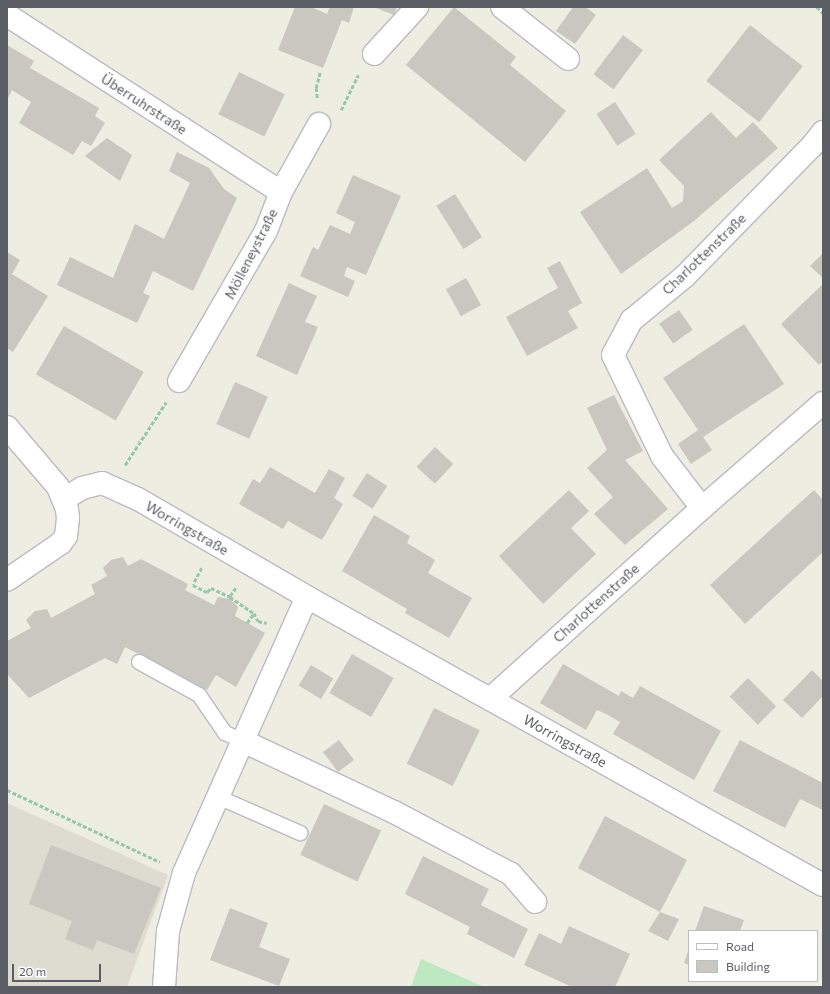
<!DOCTYPE html>
<html>
<head>
<meta charset="utf-8">
<style>
	body { margin:0 }
	#map { position:relative; width:830px; height:994px; overflow:hidden; background:#eeede2; font-family:Commissioner,sans-serif }
	div>[style] { position:absolute }
	[style*='--x'] { left:calc(var(--x)*1px); top:calc(var(--y)*1px); width:calc(var(--w)*1px); rotate:calc(var(--a)*1deg) }
	.education>* { inset:0; background:#dedcd1 }
	.green>* { inset:0; background:#bde8c1 }
	.building>* { inset:0; background:#c9c7bf; transform-origin:0 0 }
	.path>* { height:2.5px; margin-top:-1.25px; transform-origin:0; background:repeating-linear-gradient(90deg,#95c8aa 0 4px,transparent 0 6px) }
	.roads { filter:drop-shadow(1px 0 #babbc2) drop-shadow(-1px 0 #babbc2) drop-shadow(0 1px #babbc2) drop-shadow(0 -1px #babbc2) }
	.lane>* { height:14px; margin:-7px; padding:0 7px; transform-origin:7px; border-radius:7px; background:#fff }
	.street>* { height:22px; margin:-11px; padding:0 11px; transform-origin:11px; border-radius:11px; background:#fff }
	.secondary>* { height:22px; margin:-11px; padding:0 11px; transform-origin:11px; border-radius:11px; background:#fff }
	span { translate:-50% -50%; white-space:nowrap; text-align:center; line-height:1.15; -webkit-text-stroke:4px #fff; paint-order:stroke }
	.street-label { font-size:14px; color:#5a5d64 }
	.frame { position:absolute; inset:0; border:8px solid #5a5d64; pointer-events:none }
	.legend { position:absolute; left:688px; top:930px; width:130px; height:52px; box-sizing:border-box; background:#fff; border:1px solid #bdbec1; margin:0; padding:5px 7px; list-style:none; font-size:12px; color:#5a5d64 }
	.legend li { display:flex; align-items:center; gap:8px; height:20px }
	.legend b { width:20px; border:1px solid #bdbec1 }
	.scale { position:absolute; left:12px; top:964px; width:89px; height:18px; box-sizing:border-box; border:2px solid #5a5d64; border-top:0; padding-left:5px; font-size:12px; line-height:14px; white-space:nowrap; color:#5a5d64; -webkit-text-stroke:3px #fff; paint-order:stroke }
</style>
</head>
<body>
<div id="map">
	<div class="education">
		<div style="clip-path:polygon(7px 803px,168px 875px,127px 987px,7px 987px)"></div>
	</div>
	<div class="green">
		<div style="clip-path:polygon(421px 959px,484px 987px,411px 987px)"></div>
	</div>
	<div class="building">
		<div style="clip-path:polygon(295px 7px,311px 7px,327px 14px,330px 7px,354px 7px,349px 23px,342px 20px,323px 68px,278px 50px)"></div>
		<div style="clip-path:polygon(373px 7px,397px 7px,394px 15px)"></div>
		<div style="clip-path:polygon(454px 7px,516px 57px,510px 65px,566px 111px,525px 162px,406px 65px)"></div>
		<div style="clip-path:polygon(573px 7px,585px 7px,596px 15px,575px 44px,556px 31px)"></div>
		<div style="left:750px;top:25px;width:67px;height:71px;rotate:38deg"></div>
		<div style="left:623px;top:35px;width:25px;height:49px;rotate:37deg"></div>
		<div style="clip-path:polygon(7px 45px,34px 61px,30px 68px,99px 108px,95px 116px,105px 123px,91px 146px,82px 141px,73px 155px,19px 123px,31px 102px,12px 90px,7px 100px)"></div>
		<div style="left:239px;top:72px;width:51px;height:47px;rotate:26deg"></div>
		<div style="left:615px;top:102px;width:38px;height:22px;rotate:57deg"></div>
		<div style="clip-path:polygon(711px 112px,736px 138px,753px 122px,778px 148px,694px 221px,621px 274px,580px 212px,647px 168px,672px 208px,683px 201px,684px 186px,659px 160px)"></div>
		<div style="clip-path:polygon(107px 138px,132px 155px,120px 181px,85px 156px)"></div>
		<div style="clip-path:polygon(177px 152px,209px 168px,224px 189px,237px 198px,193px 291px,153px 271px,143px 293px,150px 296px,137px 323px,57px 285px,70px 257px,113px 278px,135px 224px,164px 239px,190px 183px,169px 171px)"></div>
		<div style="clip-path:polygon(353px 175px,401px 196px,366px 275px,347px 267px,344px 276px,355px 281px,348px 297px,300px 276px,313px 247px,318px 250px,330px 225px,350px 234px,355px 222px,336px 213px)"></div>
		<div style="left:455px;top:194px;width:51px;height:22px;rotate:58deg"></div>
		<div style="clip-path:polygon(7px 252px,20px 260px,12px 274px,48px 296px,13px 352px,7px 348px)"></div>
		<div style="clip-path:polygon(823px 253px,823px 278px,810px 266px)"></div>
		<div style="clip-path:polygon(560px 261px,582px 303px,568px 311px,578px 328px,527px 356px,506px 317px,558px 288px,547px 268px)"></div>
		<div style="left:466px;top:278px;width:31px;height:23px;rotate:61deg"></div>
		<div style="clip-path:polygon(289px 283px,317px 296px,305px 322px,318px 327px,297px 375px,256px 356px)"></div>
		<div style="clip-path:polygon(823px 284px,823px 361px,819px 365px,781px 324px)"></div>
		<div style="left:679px;top:310px;width:24px;height:24px;rotate:55deg"></div>
		<div style="clip-path:polygon(744px 324px,784px 384px,703px 437px,712px 450px,691px 464px,678px 444px,698px 430px,663px 378px)"></div>
		<div style="left:64px;top:326px;width:92px;height:56px;rotate:30deg"></div>
		<div style="left:235px;top:382px;width:36px;height:46px;rotate:24deg"></div>
		<div style="clip-path:polygon(614px 395px,643px 451px,625px 460px,668px 509px,625px 545px,594px 514px,613px 497px,587px 468px,607px 450px,587px 408px)"></div>
		<div style="left:435px;top:447px;width:25px;height:27px;rotate:43deg"></div>
		<div style="clip-path:polygon(270px 467px,315px 493px,329px 469px,345px 478px,334px 498px,343px 504px,322px 540px,288px 521px,283px 529px,239px 504px,253px 479px,260px 483px)"></div>
		<div style="left:367px;top:473px;width:24px;height:27px;rotate:33deg"></div>
		<div style="clip-path:polygon(569px 490px,589px 511px,571px 528px,596px 554px,543px 604px,499px 556px)"></div>
		<div style="clip-path:polygon(814px 490px,823px 500px,823px 552px,745px 624px,710px 585px)"></div>
		<div style="clip-path:polygon(374px 515px,410px 536px,407px 543px,435px 560px,428px 573px,472px 598px,449px 638px,405px 613px,407px 609px,342px 571px)"></div>
		<div style="clip-path:polygon(123px 557px,128px 566px,141px 559px,188px 584px,185px 590px,214px 605px,218px 597px,230px 599px,238px 607px,235px 616px,265px 633px,236px 687px,216px 675px,207px 690px,125px 647px,117px 664px,105px 658px,29px 698px,7px 674px,7px 641px,31px 628px,26px 620px,35px 611px,47px 609px,51px 618px,95px 594px,91px 585px,107px 576px,103px 568px,111px 560px)"></div>
		<div style="left:352px;top:654px;width:48px;height:45px;rotate:30deg"></div>
		<div style="clip-path:polygon(563px 664px,619px 696px,621px 691px,633px 698px,640px 686px,721px 731px,694px 780px,613px 734px,620px 722px,608px 715px,597px 710px,586px 730px,540px 703px)"></div>
		<div style="left:311px;top:665px;width:26px;height:24px;rotate:31deg"></div>
		<div style="clip-path:polygon(812px 670px,823px 681px,823px 696px,802px 718px,783px 700px)"></div>
		<div style="left:748px;top:678px;width:40px;height:26px;rotate:45deg"></div>
		<div style="left:434px;top:708px;width:51px;height:62px;rotate:26deg"></div>
		<div style="left:339px;top:740px;width:25px;height:20px;rotate:53deg"></div>
		<div style="clip-path:polygon(740px 740px,823px 783px,823px 810px,800px 799px,785px 828px,713px 791px)"></div>
		<div style="left:324px;top:804px;width:63px;height:56px;rotate:25deg"></div>
		<div style="clip-path:polygon(605px 816px,687px 860px,660px 912px,679px 919px,668px 941px,648px 931px,660px 912px,578px 868px)"></div>
		<div style="clip-path:polygon(51px 845px,161px 888px,134px 954px,97px 940px,93px 950px,65px 939px,72px 921px,29px 904px)"></div>
		<div style="clip-path:polygon(423px 856px,489px 889px,481px 905px,528px 929px,514px 958px,467px 934px,470px 927px,405px 894px)"></div>
		<div style="clip-path:polygon(704px 906px,744px 920px,740px 931px,695px 931px)"></div>
		<div style="clip-path:polygon(230px 908px,268px 923px,259px 947px,290px 959px,279px 986px,210px 960px)"></div>
		<div style="clip-path:polygon(569px 926px,630px 954px,615px 987px,572px 987px,524px 965px,539px 933px,561px 944px)"></div>
		<div style="clip-path:polygon(689px 948px,689px 965px,684px 963px)"></div>
	</div>
	<div class="path">
		<div style="--x:817;--y:7;--w:8;--a:45"></div>
		<div style="--x:317;--y:98;--w:10;--a:-96"></div>
		<div style="--x:316;--y:88;--w:16;--a:-76"></div>
		<div style="--x:341;--y:110;--w:39;--a:-64"></div>
		<div style="--x:125;--y:465;--w:75;--a:-56.9"></div>
		<div style="--x:202;--y:568;--w:19;--a:118"></div>
		<div style="--x:193;--y:585;--w:16;--a:27"></div>
		<div style="--x:207;--y:592;--w:6;--a:-45"></div>
		<div style="--x:211;--y:588;--w:21;--a:25"></div>
		<div style="--x:236;--y:588;--w:11;--a:124"></div>
		<div style="--x:230;--y:597;--w:29;--a:34"></div>
		<div style="--x:254;--y:613;--w:9;--a:63"></div>
		<div style="--x:258;--y:621;--w:9;--a:13"></div>
		<div style="--x:247;--y:623;--w:12;--a:-55"></div>
		<div style="--x:7;--y:790;--w:169;--a:25.2"></div>
	</div>
	<div class="roads">
		<div class="lane">
			<div style="--x:139;--y:662;--w:68;--a:28.8"></div>
			<div style="--x:199;--y:695;--w:46;--a:55.6"></div>
			<div style="--x:225;--y:733;--w:20;--a:24"></div>
			<div style="--x:218;--y:797;--w:90;--a:23.7"></div>
		</div>
		<div class="street">
			<div style="--x:502;--y:7;--w:84;--a:38.2"></div>
			<div style="--x:7;--y:15;--w:326;--a:32.9"></div>
			<div style="--x:374;--y:54;--w:64;--a:-47.5"></div>
			<div style="--x:179;--y:381;--w:173;--a:-59.9"></div>
			<div style="--x:266;--y:231;--w:42;--a:-69"></div>
			<div style="--x:281;--y:192;--w:78;--a:-60.8"></div>
			<div style="--x:64;--y:499;--w:21;--a:-31"></div>
			<div style="--x:82;--y:488;--w:21;--a:-14"></div>
			<div style="--x:102;--y:483;--w:39;--a:24"></div>
			<div style="--x:138;--y:499;--w:195;--a:30.1"></div>
			<div style="--x:307;--y:597;--w:591;--a:29.17"></div>
			<div style="--x:702;--y:508;--w:66;--a:-127.6"></div>
			<div style="--x:662;--y:456;--w:112;--a:-115.9"></div>
			<div style="--x:613;--y:355;--w:40;--a:-62"></div>
			<div style="--x:632;--y:320;--w:69;--a:-39.7"></div>
			<div style="--x:685;--y:276;--w:182;--a:-45.7"></div>
			<div style="--x:812;--y:146;--w:18;--a:-52"></div>
			<div style="--x:490;--y:699;--w:285;--a:-42"></div>
			<div style="--x:702;--y:508;--w:160;--a:-41"></div>
			<div style="--x:243;--y:741;--w:167;--a:25.2"></div>
			<div style="--x:394;--y:812;--w:132;--a:27.9"></div>
			<div style="--x:511;--y:874;--w:37;--a:49"></div>
			<div style="--x:164;--y:987;--w:56;--a:-85.9"></div>
			<div style="--x:168;--y:931;--w:60;--a:-74.6"></div>
			<div style="--x:184;--y:873;--w:302;--a:-66"></div>
		</div>
		<div class="secondary">
			<div style="--x:7;--y:427;--w:79;--a:49.6"></div>
			<div style="--x:58;--y:487;--w:24;--a:68"></div>
			<div style="--x:67;--y:509;--w:9;--a:84"></div>
			<div style="--x:68;--y:518;--w:18;--a:96"></div>
			<div style="--x:66;--y:536;--w:9;--a:126"></div>
			<div style="--x:61;--y:543;--w:65;--a:145.6"></div>
		</div>
	</div>
	<div class="street-label">
		<span style="left:144px;top:104px;rotate:33deg">Überruhrstraße</span>
		<span style="left:251px;top:254px;rotate:-63deg">Mölleneystraße</span>
		<span style="left:704px;top:254px;rotate:-44deg">Charlottenstraße</span>
		<span style="left:187px;top:528px;rotate:30deg">Worringstraße</span>
		<span style="left:596px;top:603px;rotate:-42deg">Charlottenstraße</span>
		<span style="left:565px;top:741px;rotate:29deg">Worringstraße</span>
	</div>
	<div class="frame"></div>
	<ul class="legend">
	<li><b style="height:5px;background:#fff"></b>Road</li>
	<li><b style="height:11px;background:#c9c7bf"></b>Building</li>
	</ul>
	<div class="scale">20 m</div>
</div>
</body>
</html>
